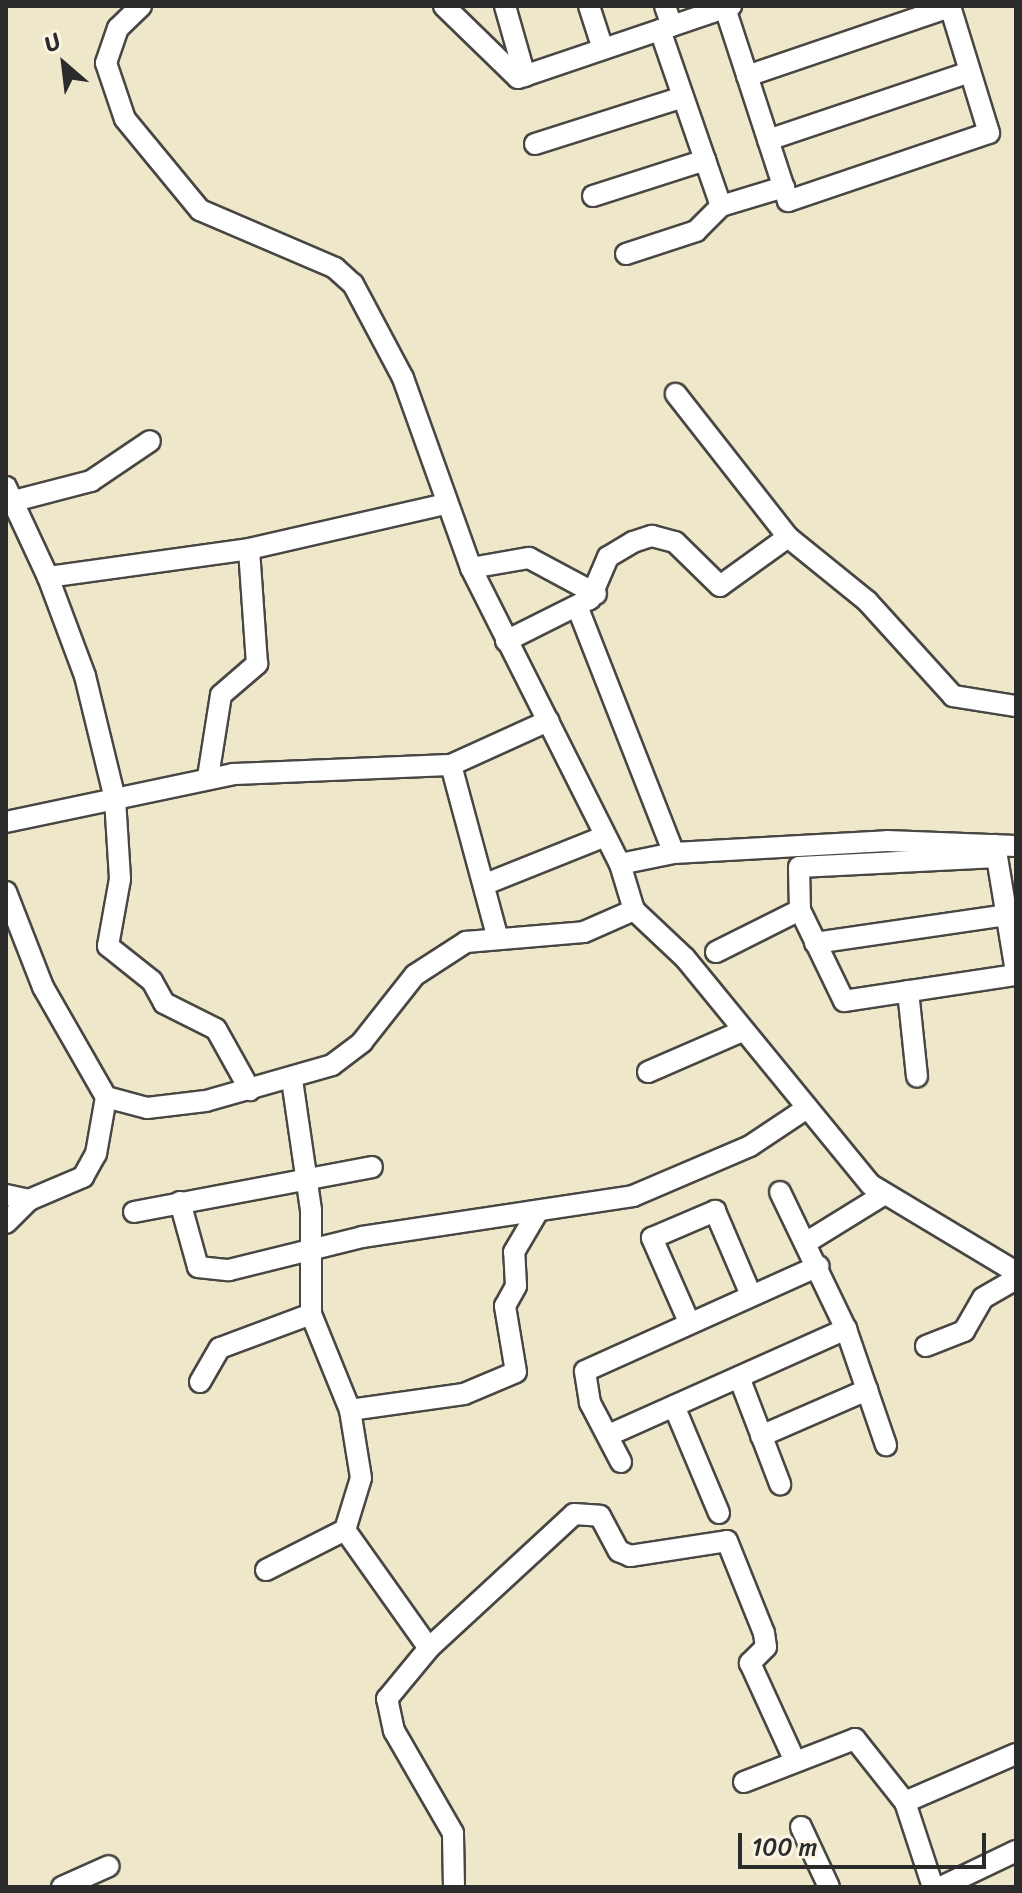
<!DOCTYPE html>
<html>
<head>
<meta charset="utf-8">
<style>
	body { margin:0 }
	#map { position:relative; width:1022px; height:1893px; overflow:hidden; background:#eee7ca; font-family:Sriracha,sans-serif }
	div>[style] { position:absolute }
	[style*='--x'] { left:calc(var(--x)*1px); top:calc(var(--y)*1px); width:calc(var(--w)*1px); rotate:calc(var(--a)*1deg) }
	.roads { filter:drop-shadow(2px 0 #484743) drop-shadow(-2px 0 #484743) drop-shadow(0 2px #484743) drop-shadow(0 -2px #484743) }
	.street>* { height:20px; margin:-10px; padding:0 10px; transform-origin:10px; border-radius:10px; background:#fff }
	span { translate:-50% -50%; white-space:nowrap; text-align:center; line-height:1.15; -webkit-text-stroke:8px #fcf5e5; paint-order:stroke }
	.frame { position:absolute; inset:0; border:8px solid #2b2b2b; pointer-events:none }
	.north { position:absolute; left:24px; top:24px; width:80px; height:80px; -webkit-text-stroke:6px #fcf5e5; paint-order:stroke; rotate:332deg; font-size:22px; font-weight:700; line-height:32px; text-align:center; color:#2b2b2b }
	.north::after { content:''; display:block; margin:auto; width:28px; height:36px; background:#2b2b2b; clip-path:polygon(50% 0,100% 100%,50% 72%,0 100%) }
	.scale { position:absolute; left:738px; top:1833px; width:248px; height:36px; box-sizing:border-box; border:4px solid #2b2b2b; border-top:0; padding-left:10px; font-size:24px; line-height:28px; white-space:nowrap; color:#2b2b2b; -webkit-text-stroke:6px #fcf5e5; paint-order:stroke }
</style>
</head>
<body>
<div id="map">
	<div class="roads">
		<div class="street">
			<div style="--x:141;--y:6;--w:32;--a:136"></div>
			<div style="--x:118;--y:28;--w:37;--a:109"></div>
			<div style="--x:106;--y:63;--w:59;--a:71.3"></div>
			<div style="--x:125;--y:119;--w:118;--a:50.5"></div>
			<div style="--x:200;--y:210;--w:147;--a:23.2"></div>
			<div style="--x:335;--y:268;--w:24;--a:42"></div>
			<div style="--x:353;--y:284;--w:106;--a:62"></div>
			<div style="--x:403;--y:378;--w:202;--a:70.3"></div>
			<div style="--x:471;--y:568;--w:331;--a:63.3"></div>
			<div style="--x:620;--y:864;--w:48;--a:73.1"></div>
			<div style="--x:634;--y:910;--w:70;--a:43.3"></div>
			<div style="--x:685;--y:958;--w:293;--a:50.7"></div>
			<div style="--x:871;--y:1185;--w:169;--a:31"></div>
			<div style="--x:444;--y:6;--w:103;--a:44.2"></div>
			<div style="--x:518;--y:78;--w:225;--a:-18.7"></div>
			<div style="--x:505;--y:6;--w:73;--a:74.1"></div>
			<div style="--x:589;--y:6;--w:45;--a:72"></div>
			<div style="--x:665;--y:6;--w:21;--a:71"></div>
			<div style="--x:725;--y:8;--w:203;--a:71.9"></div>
			<div style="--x:788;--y:201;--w:212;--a:-18.7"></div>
			<div style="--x:989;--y:133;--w:133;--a:-107.1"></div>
			<div style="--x:660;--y:30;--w:186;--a:70.9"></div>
			<div style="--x:747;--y:76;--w:214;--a:-18.8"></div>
			<div style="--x:768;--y:140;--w:213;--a:-18.6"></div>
			<div style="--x:535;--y:144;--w:155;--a:-17.6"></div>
			<div style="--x:593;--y:196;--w:118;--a:-17.8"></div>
			<div style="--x:626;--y:254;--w:74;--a:-18.2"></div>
			<div style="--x:696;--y:231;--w:35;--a:-45"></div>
			<div style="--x:721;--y:206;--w:66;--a:-16.8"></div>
			<div style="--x:6;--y:487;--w:99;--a:65"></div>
			<div style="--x:48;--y:577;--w:203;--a:-7.9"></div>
			<div style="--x:249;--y:549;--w:201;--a:-12.9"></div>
			<div style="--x:14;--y:501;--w:80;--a:-14.6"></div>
			<div style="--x:91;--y:481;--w:71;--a:-34.1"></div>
			<div style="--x:788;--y:537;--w:102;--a:39"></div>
			<div style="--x:867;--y:601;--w:128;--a:47.8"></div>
			<div style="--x:953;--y:696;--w:64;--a:9"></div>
			<div style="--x:471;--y:568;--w:59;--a:-9.8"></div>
			<div style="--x:529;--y:558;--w:76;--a:28.2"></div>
			<div style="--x:48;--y:577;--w:106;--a:69.5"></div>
			<div style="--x:85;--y:676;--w:127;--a:76.3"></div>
			<div style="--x:115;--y:799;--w:80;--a:86.4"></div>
			<div style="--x:120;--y:879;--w:68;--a:100.2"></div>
			<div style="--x:108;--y:946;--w:56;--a:38.5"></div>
			<div style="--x:152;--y:981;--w:25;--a:61"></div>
			<div style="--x:164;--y:1003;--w:58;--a:26.6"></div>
			<div style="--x:216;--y:1029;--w:70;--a:60.9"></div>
			<div style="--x:577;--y:606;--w:265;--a:68.6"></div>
			<div style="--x:506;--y:641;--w:94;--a:-26.6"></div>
			<div style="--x:590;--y:599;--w:46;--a:-66.8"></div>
			<div style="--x:608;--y:557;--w:29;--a:-31"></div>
			<div style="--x:633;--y:542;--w:20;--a:-18"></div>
			<div style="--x:652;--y:536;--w:24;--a:15"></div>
			<div style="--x:675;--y:542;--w:63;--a:44.4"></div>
			<div style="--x:720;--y:586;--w:84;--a:-35.8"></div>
			<div style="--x:788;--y:537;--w:182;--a:-128.1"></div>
			<div style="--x:451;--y:765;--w:177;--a:74.9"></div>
			<div style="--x:208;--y:777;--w:83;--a:-81"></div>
			<div style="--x:221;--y:695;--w:48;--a:-40.7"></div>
			<div style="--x:257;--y:664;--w:115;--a:-94"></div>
			<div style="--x:6;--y:822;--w:232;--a:-11.9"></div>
			<div style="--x:233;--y:774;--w:218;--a:-2.4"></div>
			<div style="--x:451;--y:765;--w:107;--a:-24.4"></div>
			<div style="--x:995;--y:845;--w:129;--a:80.6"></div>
			<div style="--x:997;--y:857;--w:198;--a:177.1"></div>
			<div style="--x:799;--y:867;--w:43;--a:88.7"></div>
			<div style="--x:800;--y:910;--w:101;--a:64.2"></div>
			<div style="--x:844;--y:1001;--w:174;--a:-8.6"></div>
			<div style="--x:620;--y:864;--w:55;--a:-11.5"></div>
			<div style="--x:674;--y:853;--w:213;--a:-3.2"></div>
			<div style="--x:887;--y:841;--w:129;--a:2.2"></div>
			<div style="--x:488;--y:883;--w:124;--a:-21.8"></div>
			<div style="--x:6;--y:892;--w:102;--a:68.7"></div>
			<div style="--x:43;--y:987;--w:127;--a:60.2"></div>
			<div style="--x:106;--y:1097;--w:42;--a:15"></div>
			<div style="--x:147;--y:1108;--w:59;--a:-6.8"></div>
			<div style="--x:206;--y:1101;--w:131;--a:-15.9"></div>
			<div style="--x:332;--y:1065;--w:38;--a:-37"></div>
			<div style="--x:362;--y:1042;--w:85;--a:-51.7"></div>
			<div style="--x:415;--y:975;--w:61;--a:-32.9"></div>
			<div style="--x:466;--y:942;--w:118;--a:-4.8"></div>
			<div style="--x:584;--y:932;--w:55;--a:-23.7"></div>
			<div style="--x:815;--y:943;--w:193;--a:-8.3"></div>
			<div style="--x:716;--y:952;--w:94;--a:-26.6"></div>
			<div style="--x:908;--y:991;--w:86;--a:84"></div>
			<div style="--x:648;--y:1072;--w:100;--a:-23.5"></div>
			<div style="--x:780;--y:1192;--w:152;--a:64.3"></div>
			<div style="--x:846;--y:1329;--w:123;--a:71"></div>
			<div style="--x:6;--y:1195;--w:24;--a:12"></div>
			<div style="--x:180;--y:1202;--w:67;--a:74.5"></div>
			<div style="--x:198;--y:1267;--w:31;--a:6"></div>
			<div style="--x:229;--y:1270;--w:137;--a:-13.9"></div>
			<div style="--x:362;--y:1237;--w:274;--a:-8.6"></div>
			<div style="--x:633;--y:1196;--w:127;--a:-23.1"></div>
			<div style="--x:750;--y:1146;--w:69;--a:-33.7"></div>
			<div style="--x:134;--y:1212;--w:242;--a:-10.7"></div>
			<div style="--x:6;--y:1223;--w:33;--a:-45"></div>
			<div style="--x:29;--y:1200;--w:59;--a:-23.1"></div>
			<div style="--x:83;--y:1177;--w:26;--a:-61"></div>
			<div style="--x:96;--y:1154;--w:58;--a:-80"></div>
			<div style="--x:807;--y:1242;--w:89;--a:-31.7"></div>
			<div style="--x:689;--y:1322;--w:92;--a:-113.8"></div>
			<div style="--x:652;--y:1238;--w:69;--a:-23.2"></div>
			<div style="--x:715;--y:1211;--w:91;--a:66.8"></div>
			<div style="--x:926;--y:1346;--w:41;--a:-21.5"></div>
			<div style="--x:964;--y:1331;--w:38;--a:-60"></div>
			<div style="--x:983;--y:1298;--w:38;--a:-30"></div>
			<div style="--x:739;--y:1377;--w:115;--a:69"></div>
			<div style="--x:200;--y:1382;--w:39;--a:-60"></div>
			<div style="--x:220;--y:1348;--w:97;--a:-20.5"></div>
			<div style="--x:674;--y:1406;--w:116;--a:67.2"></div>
			<div style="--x:350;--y:1410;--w:115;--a:-8"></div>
			<div style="--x:464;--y:1394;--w:56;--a:-22.9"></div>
			<div style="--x:516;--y:1372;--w:67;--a:-99.5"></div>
			<div style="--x:505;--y:1306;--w:23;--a:-61"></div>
			<div style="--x:516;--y:1286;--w:34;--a:-93"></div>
			<div style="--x:514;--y:1252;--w:45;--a:-59.5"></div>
			<div style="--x:609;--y:1435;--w:260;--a:-24.1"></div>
			<div style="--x:761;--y:1436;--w:116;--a:-23.5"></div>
			<div style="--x:621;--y:1462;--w:67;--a:-117.7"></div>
			<div style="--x:590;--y:1403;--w:32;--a:-99"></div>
			<div style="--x:585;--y:1371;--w:256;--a:-24.2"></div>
			<div style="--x:345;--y:1530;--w:145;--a:54.6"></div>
			<div style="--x:266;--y:1570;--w:89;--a:-26.9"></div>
			<div style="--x:345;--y:1530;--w:54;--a:-72.9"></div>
			<div style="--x:361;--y:1478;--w:69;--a:-99.2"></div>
			<div style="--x:350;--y:1410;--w:104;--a:-112.1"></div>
			<div style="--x:311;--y:1314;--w:104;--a:-90"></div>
			<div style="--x:311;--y:1210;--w:131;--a:-98.3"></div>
			<div style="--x:744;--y:1782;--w:119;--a:-21.2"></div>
			<div style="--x:855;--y:1739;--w:80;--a:51.6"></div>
			<div style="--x:905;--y:1802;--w:89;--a:71.8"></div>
			<div style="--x:905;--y:1802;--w:121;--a:-23.4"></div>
			<div style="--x:801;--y:1827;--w:66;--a:65"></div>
			<div style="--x:62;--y:1887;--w:51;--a:-24.1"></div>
			<div style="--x:454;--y:1887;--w:54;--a:-91.1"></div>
			<div style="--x:453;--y:1833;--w:118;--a:-120"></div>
			<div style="--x:394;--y:1731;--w:33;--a:-102"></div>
			<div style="--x:387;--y:1699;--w:66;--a:-50.5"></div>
			<div style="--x:429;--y:1648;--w:197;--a:-42.7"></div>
			<div style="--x:574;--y:1514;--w:26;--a:4"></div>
			<div style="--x:600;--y:1516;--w:40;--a:62"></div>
			<div style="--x:619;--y:1551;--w:12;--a:24"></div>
			<div style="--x:630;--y:1556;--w:98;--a:-8.8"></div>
			<div style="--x:727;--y:1541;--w:99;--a:68.1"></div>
			<div style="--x:764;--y:1633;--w:14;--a:82"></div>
			<div style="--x:766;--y:1647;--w:23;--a:135"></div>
			<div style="--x:750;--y:1663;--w:106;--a:65.4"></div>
			<div style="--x:941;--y:1887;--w:83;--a:-25.6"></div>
		</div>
	</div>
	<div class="frame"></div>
	<div class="north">U</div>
	<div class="scale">100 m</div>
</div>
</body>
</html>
